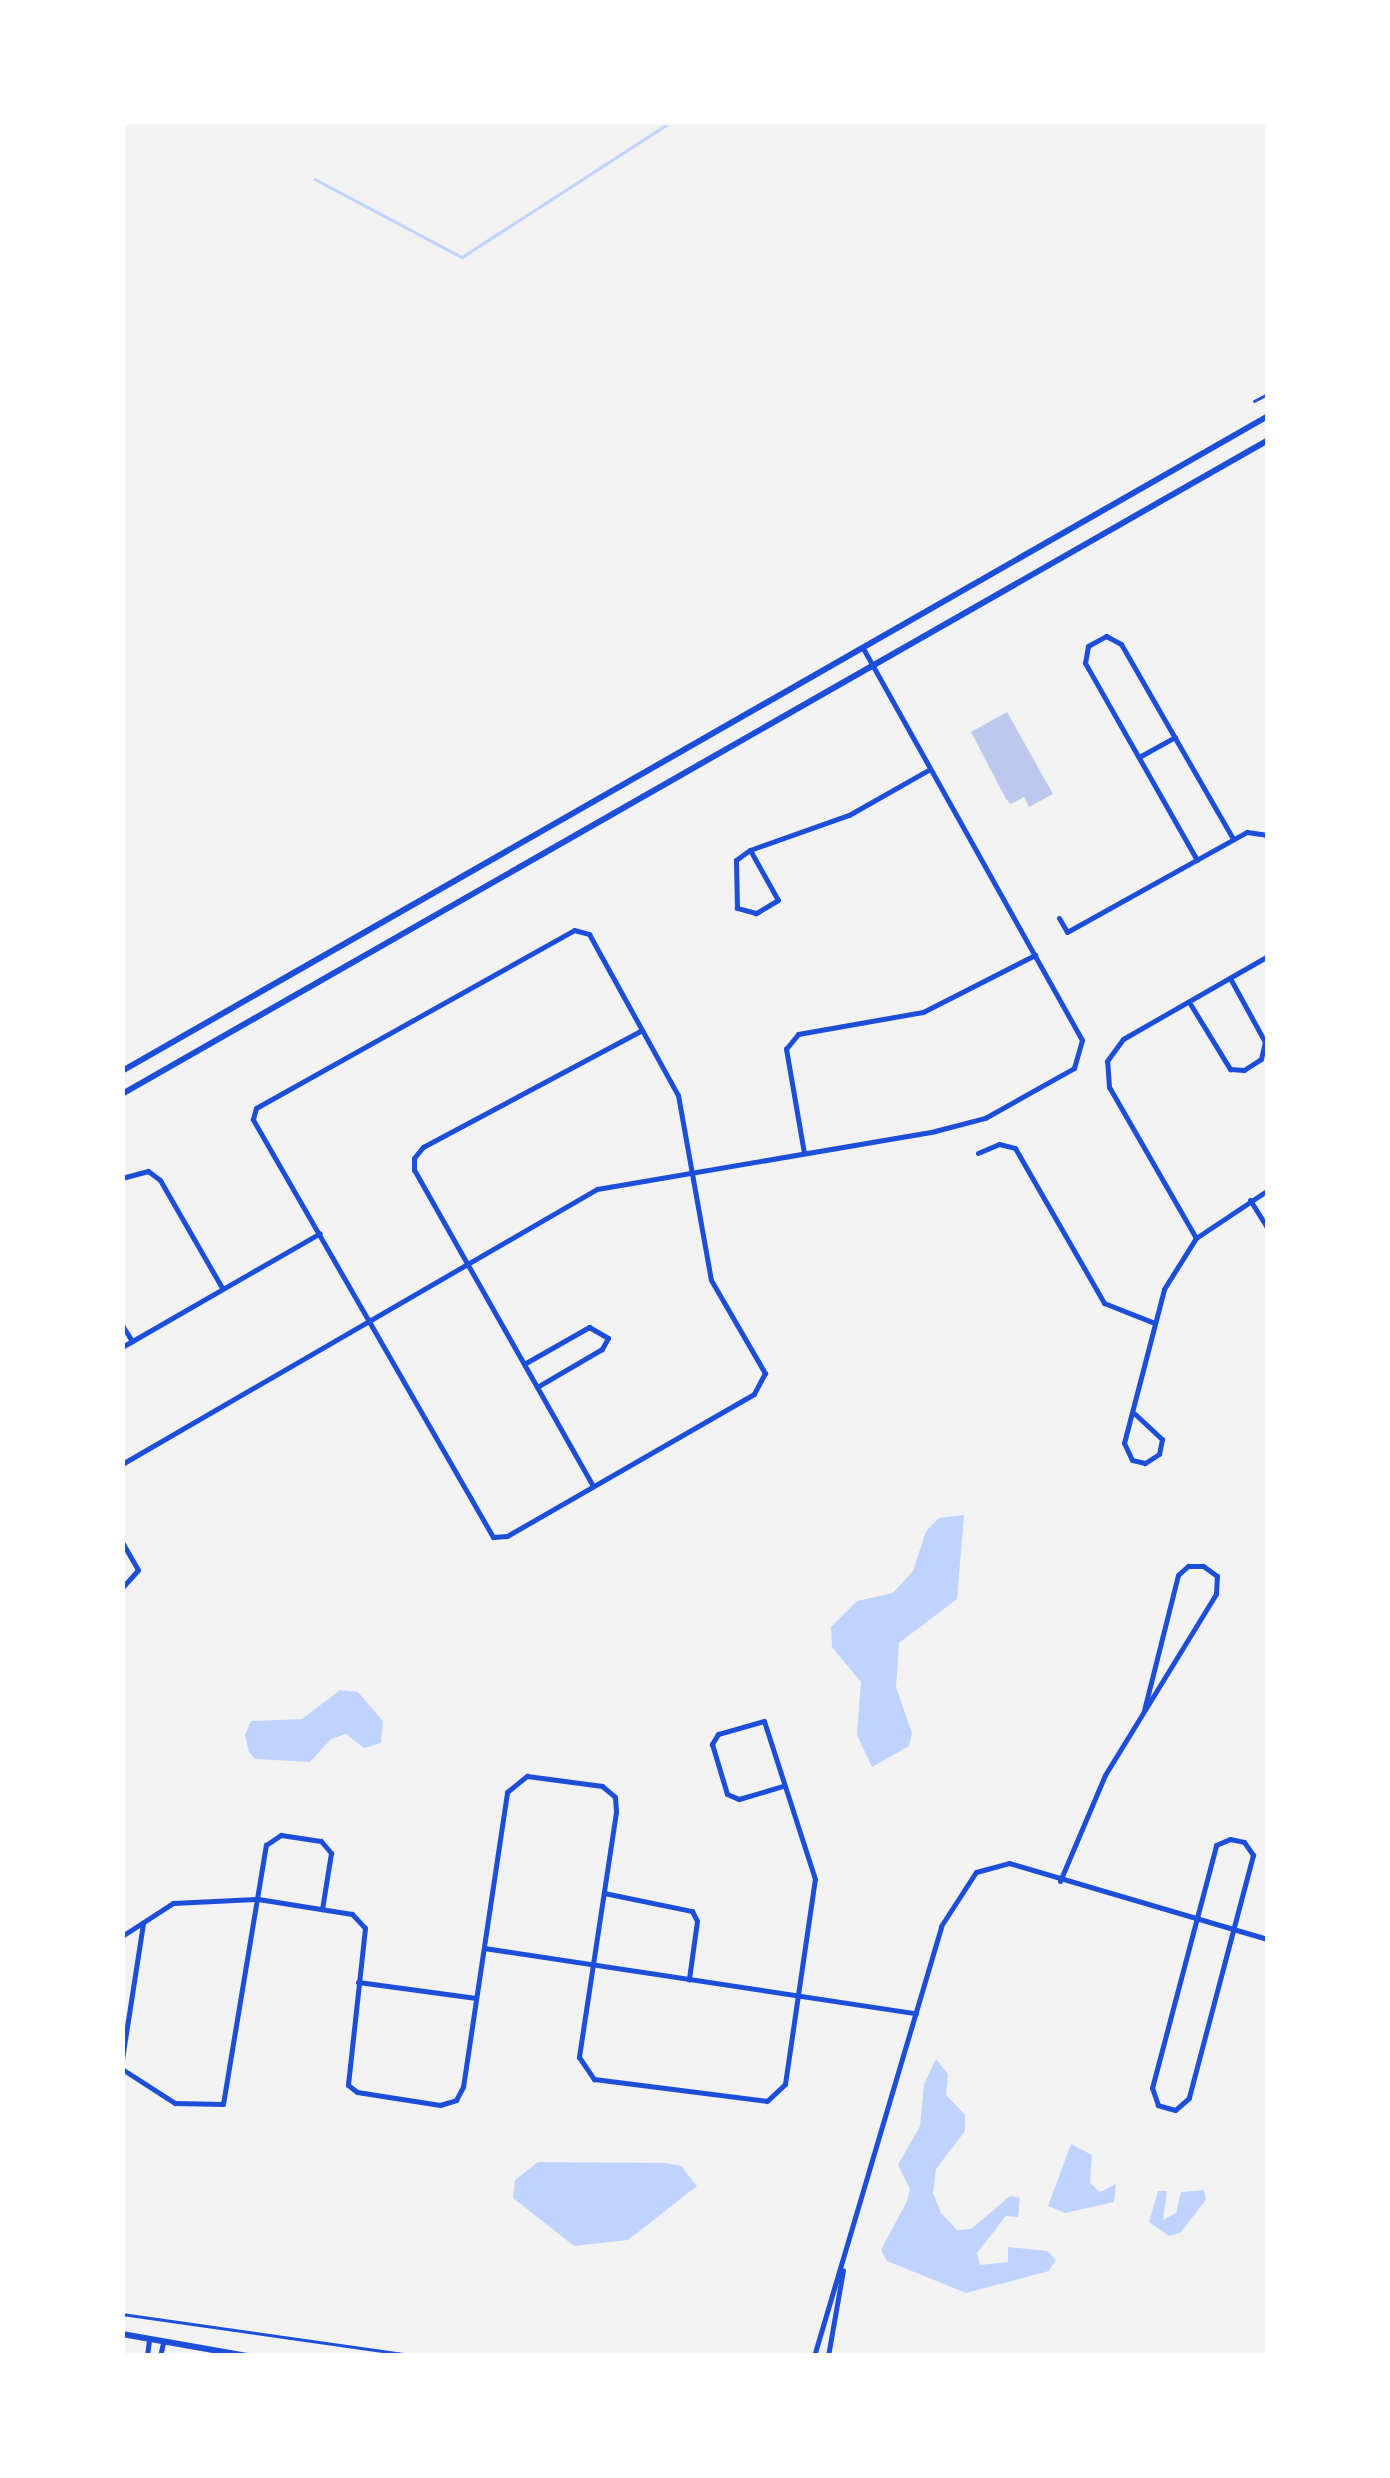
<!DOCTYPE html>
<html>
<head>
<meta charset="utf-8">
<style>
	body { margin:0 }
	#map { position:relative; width:1390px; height:2478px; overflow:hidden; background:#f2f2f2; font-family:"Exo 2",sans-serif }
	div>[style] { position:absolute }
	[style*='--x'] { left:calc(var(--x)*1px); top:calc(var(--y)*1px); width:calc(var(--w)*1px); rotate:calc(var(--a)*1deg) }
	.water>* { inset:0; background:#bfd3fe }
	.stream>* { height:2.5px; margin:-1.25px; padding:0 1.25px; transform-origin:1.25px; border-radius:1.25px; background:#bfd3fe }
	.building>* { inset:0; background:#bdc9ec }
	.path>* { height:2.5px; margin:-1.25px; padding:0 1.25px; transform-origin:1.25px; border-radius:1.25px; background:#1d4ed8 }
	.minor>* { height:5px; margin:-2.5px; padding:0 2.5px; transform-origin:2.5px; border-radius:2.5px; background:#1d4ed8 }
	.tertiary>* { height:6px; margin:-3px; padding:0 3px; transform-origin:3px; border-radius:3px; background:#1d4ed8 }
	.secondary>* { height:6px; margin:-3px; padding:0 3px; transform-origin:3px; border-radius:3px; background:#1d4ed8 }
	span { translate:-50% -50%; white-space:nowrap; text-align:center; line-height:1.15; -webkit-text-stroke:8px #fff; paint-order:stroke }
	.frame { position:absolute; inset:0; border:125px solid #fff; pointer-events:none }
</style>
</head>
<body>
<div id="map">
	<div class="water">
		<div style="clip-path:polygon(964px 1515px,957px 1599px,899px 1643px,896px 1687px,912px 1733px,909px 1746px,872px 1767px,857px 1735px,861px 1682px,832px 1647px,831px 1627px,857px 1601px,893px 1593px,913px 1571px,926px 1531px,939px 1518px)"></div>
		<div style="clip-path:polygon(340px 1690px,358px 1692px,383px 1721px,381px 1743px,364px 1748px,346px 1734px,331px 1739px,310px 1762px,255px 1759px,249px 1752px,245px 1735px,251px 1721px,302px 1719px)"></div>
		<div style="clip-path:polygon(936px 2059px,948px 2074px,946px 2095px,965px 2115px,965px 2131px,936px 2169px,933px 2193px,941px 2213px,957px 2230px,971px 2229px,1010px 2196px,1020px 2198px,1018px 2217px,1006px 2216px,977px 2253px,980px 2265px,1008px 2262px,1008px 2247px,1047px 2251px,1056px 2260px,1049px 2271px,966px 2293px,887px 2261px,881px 2250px,907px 2201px,910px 2189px,898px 2165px,920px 2126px,924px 2084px)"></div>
		<div style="clip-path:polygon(1071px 2144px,1092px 2155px,1090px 2183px,1100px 2192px,1116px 2184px,1114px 2202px,1065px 2213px,1048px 2206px)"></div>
		<div style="clip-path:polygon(538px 2162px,665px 2163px,681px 2166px,697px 2186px,628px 2240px,574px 2246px,513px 2198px,515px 2180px)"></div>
		<div style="clip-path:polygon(1204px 2190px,1206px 2200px,1180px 2233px,1169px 2236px,1149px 2222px,1158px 2191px,1167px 2191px,1163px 2220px,1176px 2213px,1181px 2192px)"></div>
	</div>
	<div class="stream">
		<div style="--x:315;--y:179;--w:166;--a:28"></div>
		<div style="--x:462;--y:257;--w:249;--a:-32.9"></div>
	</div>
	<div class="building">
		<div style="clip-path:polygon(1007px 712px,1053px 794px,1029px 807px,1024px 797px,1011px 804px,1006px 799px,971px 732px)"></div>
	</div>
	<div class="path">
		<div style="--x:1254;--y:401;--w:16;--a:-27"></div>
		<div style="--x:122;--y:2314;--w:298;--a:8.1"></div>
	</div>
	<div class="minor">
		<div style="--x:1139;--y:757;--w:41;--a:-29.1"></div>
		<div style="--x:750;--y:850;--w:57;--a:60.8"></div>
		<div style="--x:778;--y:900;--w:26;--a:149"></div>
		<div style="--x:756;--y:913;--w:20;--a:-165"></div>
		<div style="--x:737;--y:908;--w:48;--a:-91.2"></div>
		<div style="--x:736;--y:860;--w:17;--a:-36"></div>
		<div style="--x:750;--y:850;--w:105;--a:-19.5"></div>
		<div style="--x:849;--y:815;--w:93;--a:-29.6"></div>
		<div style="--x:1197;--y:860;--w:227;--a:-119.6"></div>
		<div style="--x:1085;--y:663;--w:17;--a:-80"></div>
		<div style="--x:1088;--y:646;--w:21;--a:-29"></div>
		<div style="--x:1106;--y:636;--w:17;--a:28"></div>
		<div style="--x:1121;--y:644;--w:225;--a:60.1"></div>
		<div style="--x:1059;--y:918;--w:16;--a:60"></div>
		<div style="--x:1067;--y:932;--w:206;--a:-29.1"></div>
		<div style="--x:1247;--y:832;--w:21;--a:8"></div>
		<div style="--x:574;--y:930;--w:16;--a:15"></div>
		<div style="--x:589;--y:934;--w:184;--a:61.1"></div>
		<div style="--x:678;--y:1095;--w:188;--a:79.9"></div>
		<div style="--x:711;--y:1280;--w:108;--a:59.9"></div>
		<div style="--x:765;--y:1373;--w:24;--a:118"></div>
		<div style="--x:754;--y:1394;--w:285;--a:150.1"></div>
		<div style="--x:507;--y:1536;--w:14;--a:176"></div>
		<div style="--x:493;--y:1537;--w:482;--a:-119.9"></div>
		<div style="--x:253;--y:1119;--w:11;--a:-75"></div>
		<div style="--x:256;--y:1108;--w:364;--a:-29.2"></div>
		<div style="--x:1189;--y:1002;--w:79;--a:58.5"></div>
		<div style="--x:1230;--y:1069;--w:14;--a:4"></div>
		<div style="--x:1244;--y:1070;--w:20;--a:-33"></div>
		<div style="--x:1261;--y:1059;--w:17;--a:-77"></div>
		<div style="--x:1265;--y:1042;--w:73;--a:-118.7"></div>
		<div style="--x:804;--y:1153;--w:106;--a:-99.8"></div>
		<div style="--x:786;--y:1049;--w:19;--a:-51"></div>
		<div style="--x:798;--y:1034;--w:127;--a:-10"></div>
		<div style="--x:923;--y:1012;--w:126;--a:-27"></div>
		<div style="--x:978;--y:1153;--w:23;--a:-23"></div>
		<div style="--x:999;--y:1144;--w:16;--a:14"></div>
		<div style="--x:1015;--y:1148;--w:179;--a:60.1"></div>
		<div style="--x:1104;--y:1303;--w:52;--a:21.6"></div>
		<div style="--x:122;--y:1178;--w:27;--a:-15"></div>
		<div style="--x:148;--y:1171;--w:15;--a:37"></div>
		<div style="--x:160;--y:1180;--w:125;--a:60.1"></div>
		<div style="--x:1250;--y:1200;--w:34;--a:58"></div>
		<div style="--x:1196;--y:1238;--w:174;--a:-119.9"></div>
		<div style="--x:1109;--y:1087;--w:26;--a:-94"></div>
		<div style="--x:1107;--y:1061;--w:27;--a:-54"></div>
		<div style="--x:1123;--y:1039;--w:167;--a:-29.8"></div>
		<div style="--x:122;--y:1325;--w:19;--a:58"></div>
		<div style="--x:122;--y:1347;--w:228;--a:-29.9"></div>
		<div style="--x:524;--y:1364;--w:75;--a:-29.6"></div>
		<div style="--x:589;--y:1327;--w:22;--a:30"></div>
		<div style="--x:608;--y:1338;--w:13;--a:119"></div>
		<div style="--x:602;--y:1349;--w:75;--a:149.7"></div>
		<div style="--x:1135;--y:1414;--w:37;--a:43"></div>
		<div style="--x:1162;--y:1439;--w:15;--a:101"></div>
		<div style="--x:1159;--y:1454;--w:17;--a:147"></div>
		<div style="--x:1145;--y:1463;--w:13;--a:-167"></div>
		<div style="--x:1132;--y:1460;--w:19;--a:-115"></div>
		<div style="--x:1124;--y:1443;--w:159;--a:-75.4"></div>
		<div style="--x:1164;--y:1289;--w:60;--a:-57.9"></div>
		<div style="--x:1196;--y:1238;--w:87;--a:-33.7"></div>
		<div style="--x:122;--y:1464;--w:549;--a:-30.07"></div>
		<div style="--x:597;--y:1189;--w:343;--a:-9.7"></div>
		<div style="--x:935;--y:1131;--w:52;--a:-14.6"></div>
		<div style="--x:985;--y:1118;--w:102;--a:-29.3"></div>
		<div style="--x:1074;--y:1068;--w:29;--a:-74"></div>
		<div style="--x:1082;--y:1040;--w:450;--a:-119.2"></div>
		<div style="--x:593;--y:1486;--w:363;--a:-119.5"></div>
		<div style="--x:414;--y:1170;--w:12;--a:-90"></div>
		<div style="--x:414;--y:1158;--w:14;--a:-51"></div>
		<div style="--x:423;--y:1147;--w:248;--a:-28.1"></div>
		<div style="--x:122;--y:1542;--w:32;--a:60"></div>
		<div style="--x:138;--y:1570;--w:24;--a:132"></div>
		<div style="--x:1230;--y:1839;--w:14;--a:12"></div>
		<div style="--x:1244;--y:1842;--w:16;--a:55"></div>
		<div style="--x:1253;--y:1855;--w:251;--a:104.8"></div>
		<div style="--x:1189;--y:2098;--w:18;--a:139"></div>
		<div style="--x:1175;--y:2110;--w:18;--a:-164"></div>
		<div style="--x:1158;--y:2105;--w:18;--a:-109"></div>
		<div style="--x:1152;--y:2088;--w:251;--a:-75.2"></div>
		<div style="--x:1216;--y:1845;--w:15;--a:-23"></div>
		<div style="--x:1060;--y:1881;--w:115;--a:-67"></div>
		<div style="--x:1105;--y:1775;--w:212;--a:-58.5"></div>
		<div style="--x:1216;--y:1594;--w:18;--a:-87"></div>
		<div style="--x:1217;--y:1576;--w:17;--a:-144"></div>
		<div style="--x:1203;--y:1566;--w:15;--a:180"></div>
		<div style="--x:1188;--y:1566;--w:13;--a:138"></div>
		<div style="--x:1178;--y:1575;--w:139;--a:104.1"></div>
		<div style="--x:604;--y:1893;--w:90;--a:11.6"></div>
		<div style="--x:692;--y:1911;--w:11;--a:63"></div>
		<div style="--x:697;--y:1921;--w:59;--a:97.9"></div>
		<div style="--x:122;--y:1936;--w:61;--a:-32.9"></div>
		<div style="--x:173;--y:1903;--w:85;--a:-2.7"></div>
		<div style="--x:258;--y:1899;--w:95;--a:9.1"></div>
		<div style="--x:352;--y:1914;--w:19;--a:47"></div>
		<div style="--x:365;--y:1928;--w:158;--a:96.2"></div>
		<div style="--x:348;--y:2085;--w:11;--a:38"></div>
		<div style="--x:357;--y:2092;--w:84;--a:8.9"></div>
		<div style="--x:440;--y:2105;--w:17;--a:-17"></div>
		<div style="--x:456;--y:2100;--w:15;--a:-62"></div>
		<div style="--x:463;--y:2087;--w:298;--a:-81.5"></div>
		<div style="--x:507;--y:1792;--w:26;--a:-39"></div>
		<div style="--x:527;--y:1776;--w:76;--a:7.6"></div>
		<div style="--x:602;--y:1786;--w:17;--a:40"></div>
		<div style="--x:615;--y:1797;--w:15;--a:86"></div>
		<div style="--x:616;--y:1812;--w:248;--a:98.6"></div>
		<div style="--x:579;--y:2057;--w:27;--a:56"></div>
		<div style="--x:594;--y:2079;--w:174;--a:7.2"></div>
		<div style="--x:767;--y:2101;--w:25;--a:-43"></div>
		<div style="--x:785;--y:2084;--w:207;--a:-81.7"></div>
		<div style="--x:815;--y:1879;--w:166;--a:-107.9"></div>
		<div style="--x:764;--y:1721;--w:48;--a:164.2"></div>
		<div style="--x:718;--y:1734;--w:12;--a:121"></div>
		<div style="--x:712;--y:1744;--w:52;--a:73.3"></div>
		<div style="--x:727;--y:1794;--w:13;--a:23"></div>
		<div style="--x:739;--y:1799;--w:46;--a:-16.5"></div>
		<div style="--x:484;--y:1948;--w:437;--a:8.6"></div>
		<div style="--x:358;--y:1982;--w:119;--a:7.7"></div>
		<div style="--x:122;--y:2059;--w:138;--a:-81.2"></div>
		<div style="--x:122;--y:2069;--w:63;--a:32.7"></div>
		<div style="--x:175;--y:2103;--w:48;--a:1.2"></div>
		<div style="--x:223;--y:2104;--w:263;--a:-80.6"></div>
		<div style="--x:266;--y:1845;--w:18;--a:-34"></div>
		<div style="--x:281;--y:1835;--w:40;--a:8.5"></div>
		<div style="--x:321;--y:1841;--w:16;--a:50"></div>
		<div style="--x:331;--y:1853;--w:57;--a:99.1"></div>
		<div style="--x:147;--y:2356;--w:16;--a:-83"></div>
		<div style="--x:160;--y:2356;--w:13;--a:-77"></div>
		<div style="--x:814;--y:2356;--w:448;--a:-73.5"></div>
		<div style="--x:941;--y:1926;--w:64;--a:-57.1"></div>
		<div style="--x:976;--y:1872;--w:34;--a:-15"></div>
		<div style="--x:1009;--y:1863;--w:270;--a:16.4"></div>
		<div style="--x:828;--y:2356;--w:87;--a:-80.1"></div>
	</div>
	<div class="tertiary">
		<div style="--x:122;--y:1071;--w:1320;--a:-29.75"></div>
		<div style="--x:122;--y:1094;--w:1319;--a:-29.71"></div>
	</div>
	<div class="secondary">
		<div style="--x:122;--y:2334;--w:127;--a:10"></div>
	</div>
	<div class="frame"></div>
</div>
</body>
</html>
